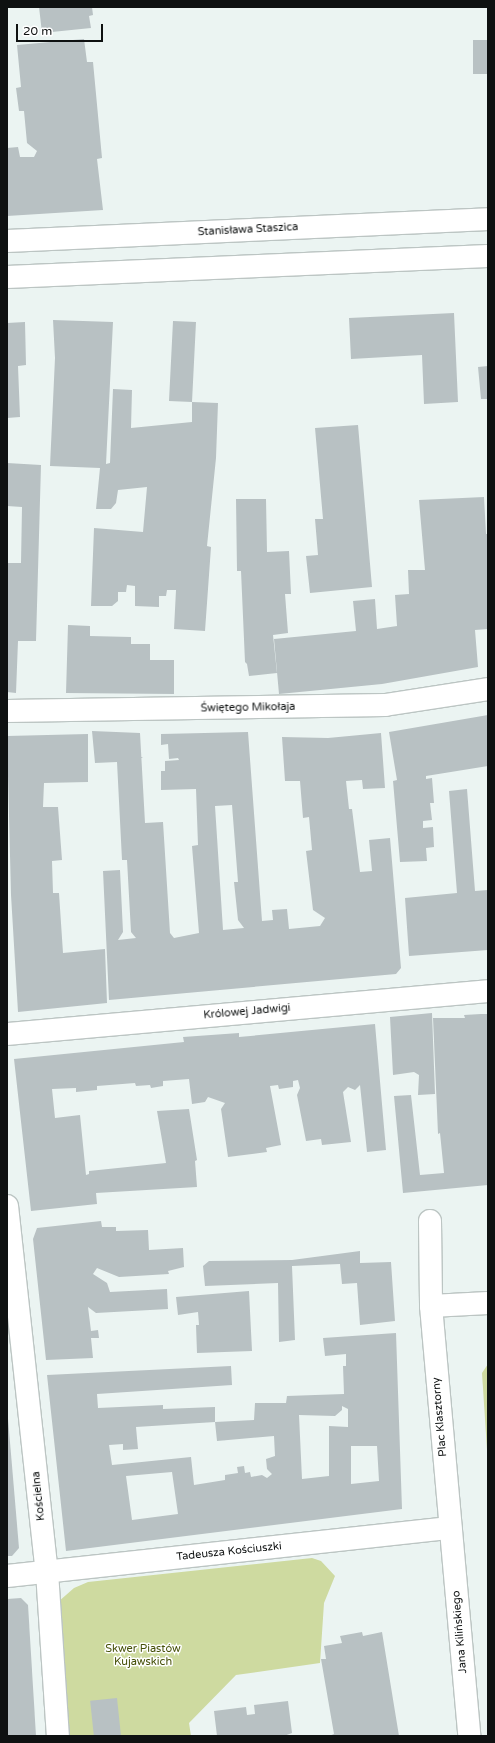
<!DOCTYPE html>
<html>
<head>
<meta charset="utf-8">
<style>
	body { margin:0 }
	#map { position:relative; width:495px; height:1743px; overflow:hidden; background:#ebf4f2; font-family:"Varela Round",sans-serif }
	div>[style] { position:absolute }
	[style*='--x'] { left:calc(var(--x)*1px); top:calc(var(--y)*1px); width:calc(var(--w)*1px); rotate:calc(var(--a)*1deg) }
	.green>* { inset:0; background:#cedaa0 }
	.building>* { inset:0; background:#b8c1c3; transform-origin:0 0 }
	.roads { filter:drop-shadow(1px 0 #bcc5c3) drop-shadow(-1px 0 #bcc5c3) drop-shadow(0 1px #bcc5c3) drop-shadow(0 -1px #bcc5c3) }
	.street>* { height:22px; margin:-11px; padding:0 11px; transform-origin:11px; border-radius:11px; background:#fff }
	.secondary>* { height:22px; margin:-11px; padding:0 11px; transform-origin:11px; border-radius:11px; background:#fff }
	span { translate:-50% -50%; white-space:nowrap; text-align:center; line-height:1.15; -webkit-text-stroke:3px #fff; paint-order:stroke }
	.street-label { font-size:11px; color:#0e1111 }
	.park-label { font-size:11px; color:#454f07 }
	.frame { position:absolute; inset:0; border:8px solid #0e1111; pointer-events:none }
	.scale { position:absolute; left:16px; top:24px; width:87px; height:18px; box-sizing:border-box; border:2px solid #0e1111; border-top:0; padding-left:5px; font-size:12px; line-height:14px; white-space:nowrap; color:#0e1111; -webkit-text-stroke:3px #fff; paint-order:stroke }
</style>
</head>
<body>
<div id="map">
	<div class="green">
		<div style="clip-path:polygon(488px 1364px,488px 1465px,482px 1373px)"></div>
		<div style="clip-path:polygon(312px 1558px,321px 1561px,335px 1576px,324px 1603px,320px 1663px,236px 1675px,189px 1723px,191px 1736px,69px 1736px,58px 1602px,74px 1588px,88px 1582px)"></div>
	</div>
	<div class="building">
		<div style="clip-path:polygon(39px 7px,92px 7px,93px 15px,89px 16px,91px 28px,42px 33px)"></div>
		<div style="clip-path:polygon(84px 39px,87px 62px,93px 62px,102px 158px,97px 159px,103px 210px,7px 216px,7px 148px,18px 147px,20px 157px,34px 157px,37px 151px,27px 143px,24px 111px,19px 111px,16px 88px,21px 87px,17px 45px)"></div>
		<div style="left:488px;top:40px;width:34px;height:15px;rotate:90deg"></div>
		<div style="clip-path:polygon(454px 313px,458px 402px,424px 404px,422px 355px,351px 359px,349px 318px)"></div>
		<div style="clip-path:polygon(53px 320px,113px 322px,106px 464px,110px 463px,113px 389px,132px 390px,131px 428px,192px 422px,192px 402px,169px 401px,173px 321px,196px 322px,192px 402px,218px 403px,216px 458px,207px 546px,211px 547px,205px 631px,174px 629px,176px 590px,167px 590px,166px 596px,159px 596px,159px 607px,135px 606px,135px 586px,127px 585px,126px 592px,118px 592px,118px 601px,112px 606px,91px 606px,94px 528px,143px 532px,147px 487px,118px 490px,116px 503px,111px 509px,96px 509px,100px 468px,50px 466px,55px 358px)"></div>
		<div style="clip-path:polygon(25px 322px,26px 365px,18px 366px,20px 417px,7px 418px,7px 323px)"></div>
		<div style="clip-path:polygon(488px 366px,488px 399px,481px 399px,478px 367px)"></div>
		<div style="clip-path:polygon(358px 425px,372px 587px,310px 593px,306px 556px,318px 555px,315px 519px,323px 519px,315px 428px)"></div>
		<div style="clip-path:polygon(7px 463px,41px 465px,36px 641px,18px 641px,16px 693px,7px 692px,7px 563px,21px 563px,22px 507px,7px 506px)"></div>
		<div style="clip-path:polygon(484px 497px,486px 534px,488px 534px,488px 629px,475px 630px,478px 667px,382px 684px,279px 694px,274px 639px,356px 631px,353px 601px,375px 599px,377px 629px,397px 626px,395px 595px,409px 594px,408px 570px,425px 570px,419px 500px)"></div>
		<div style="clip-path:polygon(236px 499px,266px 499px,267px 552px,289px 551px,291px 594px,285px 594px,288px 633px,273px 635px,277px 673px,249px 676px,247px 664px,245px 662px,241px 571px,237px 571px)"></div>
		<div style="clip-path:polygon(68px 625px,90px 626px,90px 636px,131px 637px,131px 644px,150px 644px,150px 660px,174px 660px,174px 694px,66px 693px)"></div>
		<div style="clip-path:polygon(488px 715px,488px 766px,426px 776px,426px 779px,432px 778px,434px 803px,430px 803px,432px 820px,423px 821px,423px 828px,433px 827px,434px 847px,426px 848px,427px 861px,400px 862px,393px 781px,397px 780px,389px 732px)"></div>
		<div style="clip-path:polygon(evenodd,92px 731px,140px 733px,145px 823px,163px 822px,170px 933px,174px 938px,199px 933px,192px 846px,198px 845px,196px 789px,161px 790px,161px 771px,165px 771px,165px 761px,179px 760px,178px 758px,169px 759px,168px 744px,161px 745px,161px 734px,248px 732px,262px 921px,273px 920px,272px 910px,287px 909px,289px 929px,320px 926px,325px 918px,313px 910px,306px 851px,312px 850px,309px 817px,303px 818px,300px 781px,285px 781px,282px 737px,328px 738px,381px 733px,385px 788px,363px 789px,362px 780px,346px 781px,349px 809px,352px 809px,360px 872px,372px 871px,369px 840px,390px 838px,401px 968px,396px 974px,109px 1000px,103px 871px,120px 870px,123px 932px,118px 940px,136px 938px,131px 932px,127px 860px,122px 860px,117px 762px,95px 763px,92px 731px,232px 805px,238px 882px,234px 882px,238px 920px,244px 928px,223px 930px,215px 806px,232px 805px)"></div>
		<div style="clip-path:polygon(88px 734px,88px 782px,44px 783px,43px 807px,58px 807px,62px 860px,52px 861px,53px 893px,59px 893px,63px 953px,105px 949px,107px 1003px,18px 1012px,11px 895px,7px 736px)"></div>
		<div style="clip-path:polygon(467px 789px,475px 891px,488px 890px,488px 950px,409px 956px,405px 898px,457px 893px,449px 791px)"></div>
		<div style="clip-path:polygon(432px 1013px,435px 1094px,418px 1095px,419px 1075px,414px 1072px,393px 1075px,390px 1017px)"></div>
		<div style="clip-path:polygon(481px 1014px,488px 1014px,488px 1185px,403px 1193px,394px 1096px,411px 1095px,420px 1175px,444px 1173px,440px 1133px,438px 1134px,433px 1018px,465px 1018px,464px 1015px)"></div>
		<div style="clip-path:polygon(375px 1024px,386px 1150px,367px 1152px,360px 1085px,355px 1090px,348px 1087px,343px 1092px,351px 1142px,322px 1145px,321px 1139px,306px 1141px,297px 1095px,300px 1088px,298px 1080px,293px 1081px,293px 1087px,279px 1089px,278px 1085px,270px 1086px,281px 1145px,266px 1148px,267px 1152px,228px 1157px,221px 1109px,225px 1103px,208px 1097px,205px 1102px,192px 1104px,189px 1079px,163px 1081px,163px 1086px,151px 1088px,150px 1085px,136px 1086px,135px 1083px,97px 1086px,97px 1090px,76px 1092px,76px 1088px,52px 1089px,55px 1118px,80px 1115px,86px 1175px,89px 1174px,89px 1171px,166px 1163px,157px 1111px,189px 1109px,197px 1160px,195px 1161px,197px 1187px,96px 1193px,97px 1204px,31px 1211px,14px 1059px,184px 1042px,183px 1037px,239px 1033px,239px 1037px)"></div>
		<div style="clip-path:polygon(101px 1221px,102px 1227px,116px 1227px,116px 1231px,148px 1230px,149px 1250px,183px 1248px,184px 1267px,168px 1271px,169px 1274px,119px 1277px,97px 1268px,93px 1274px,107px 1283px,110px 1292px,167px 1289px,168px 1309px,96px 1313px,88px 1307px,91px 1331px,98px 1330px,99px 1338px,91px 1338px,93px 1358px,46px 1360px,33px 1239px,37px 1228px)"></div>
		<div style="clip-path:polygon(360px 1251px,360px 1263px,391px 1262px,395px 1321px,360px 1325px,357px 1283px,342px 1284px,340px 1264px,292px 1266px,295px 1340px,279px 1342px,278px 1283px,205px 1286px,203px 1266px,209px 1261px,292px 1260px)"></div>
		<div style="clip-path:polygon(249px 1291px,252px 1351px,197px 1353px,196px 1325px,199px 1325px,198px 1312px,178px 1315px,176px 1297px)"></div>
		<div style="clip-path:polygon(evenodd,396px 1333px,402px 1509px,66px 1551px,47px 1375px,231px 1366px,232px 1385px,97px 1394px,98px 1408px,163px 1405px,163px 1409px,215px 1407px,215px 1422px,136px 1427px,138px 1449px,123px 1450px,123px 1444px,109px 1445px,112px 1465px,191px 1457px,194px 1485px,225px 1480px,225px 1475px,238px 1473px,237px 1467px,244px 1466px,245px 1473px,250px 1472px,251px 1477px,262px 1475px,267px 1478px,272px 1474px,267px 1469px,266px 1459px,275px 1456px,274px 1436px,217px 1441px,215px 1422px,254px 1420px,255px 1403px,286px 1403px,287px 1396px,344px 1394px,343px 1366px,346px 1366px,346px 1354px,325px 1356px,323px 1338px,396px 1333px,342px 1406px,348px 1409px,348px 1427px,329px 1426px,329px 1476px,302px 1479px,299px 1415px,335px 1416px,342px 1410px,342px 1406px,396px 1333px,351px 1446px,377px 1446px,379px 1481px,351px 1484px,351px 1446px,396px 1333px,172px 1472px,178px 1514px,132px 1520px,126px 1476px,172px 1472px)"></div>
		<div style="clip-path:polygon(7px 1407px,19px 1548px,12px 1556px,7px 1556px)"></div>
		<div style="clip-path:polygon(21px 1598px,28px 1605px,36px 1736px,7px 1736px,7px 1599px)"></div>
		<div style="clip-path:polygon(362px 1632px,363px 1636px,382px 1632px,399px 1736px,329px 1736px,334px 1734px,321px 1659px,326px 1659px,324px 1646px,342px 1643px,340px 1636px)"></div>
		<div style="left:117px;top:1698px;width:38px;height:27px;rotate:84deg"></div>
		<div style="clip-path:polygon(288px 1701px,292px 1733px,284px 1736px,217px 1736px,214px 1711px,246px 1707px,247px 1715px,255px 1714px,254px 1705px)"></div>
	</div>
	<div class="roads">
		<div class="street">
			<div style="--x:7;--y:711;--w:378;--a:-0.9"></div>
			<div style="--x:385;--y:705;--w:104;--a:-8.8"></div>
			<div style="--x:7;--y:1034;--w:483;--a:-5.1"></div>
			<div style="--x:7;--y:1206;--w:368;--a:83.8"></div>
			<div style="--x:47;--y:1572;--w:164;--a:86.2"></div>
			<div style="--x:430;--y:1221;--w:85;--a:89.3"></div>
			<div style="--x:431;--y:1306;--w:432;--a:84.9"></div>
			<div style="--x:431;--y:1306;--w:57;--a:-3"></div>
			<div style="--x:7;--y:1576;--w:446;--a:-6.2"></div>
		</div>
		<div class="secondary">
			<div style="--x:7;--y:241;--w:482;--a:-2.6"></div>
			<div style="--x:7;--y:277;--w:481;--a:-2.5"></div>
		</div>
	</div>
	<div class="street-label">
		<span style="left:248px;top:230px;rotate:-3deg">Stanisława Staszica</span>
		<span style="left:248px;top:708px;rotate:-1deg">Świętego Mikołaja</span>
		<span style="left:247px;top:1012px;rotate:-5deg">Królowej Jadwigi</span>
		<span style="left:440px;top:1417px;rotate:-95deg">Plac Klasztorny</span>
		<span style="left:39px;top:1496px;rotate:-96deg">Kościelna</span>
		<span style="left:229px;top:1552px;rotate:-6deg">Tadeusza Kościuszki</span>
		<span style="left:460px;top:1632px;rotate:-95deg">Jana Kilińskiego</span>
	</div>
	<div class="park-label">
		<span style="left:143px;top:1656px">Skwer Piastów<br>Kujawskich</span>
	</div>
	<div class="frame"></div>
	<div class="scale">20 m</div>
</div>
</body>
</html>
